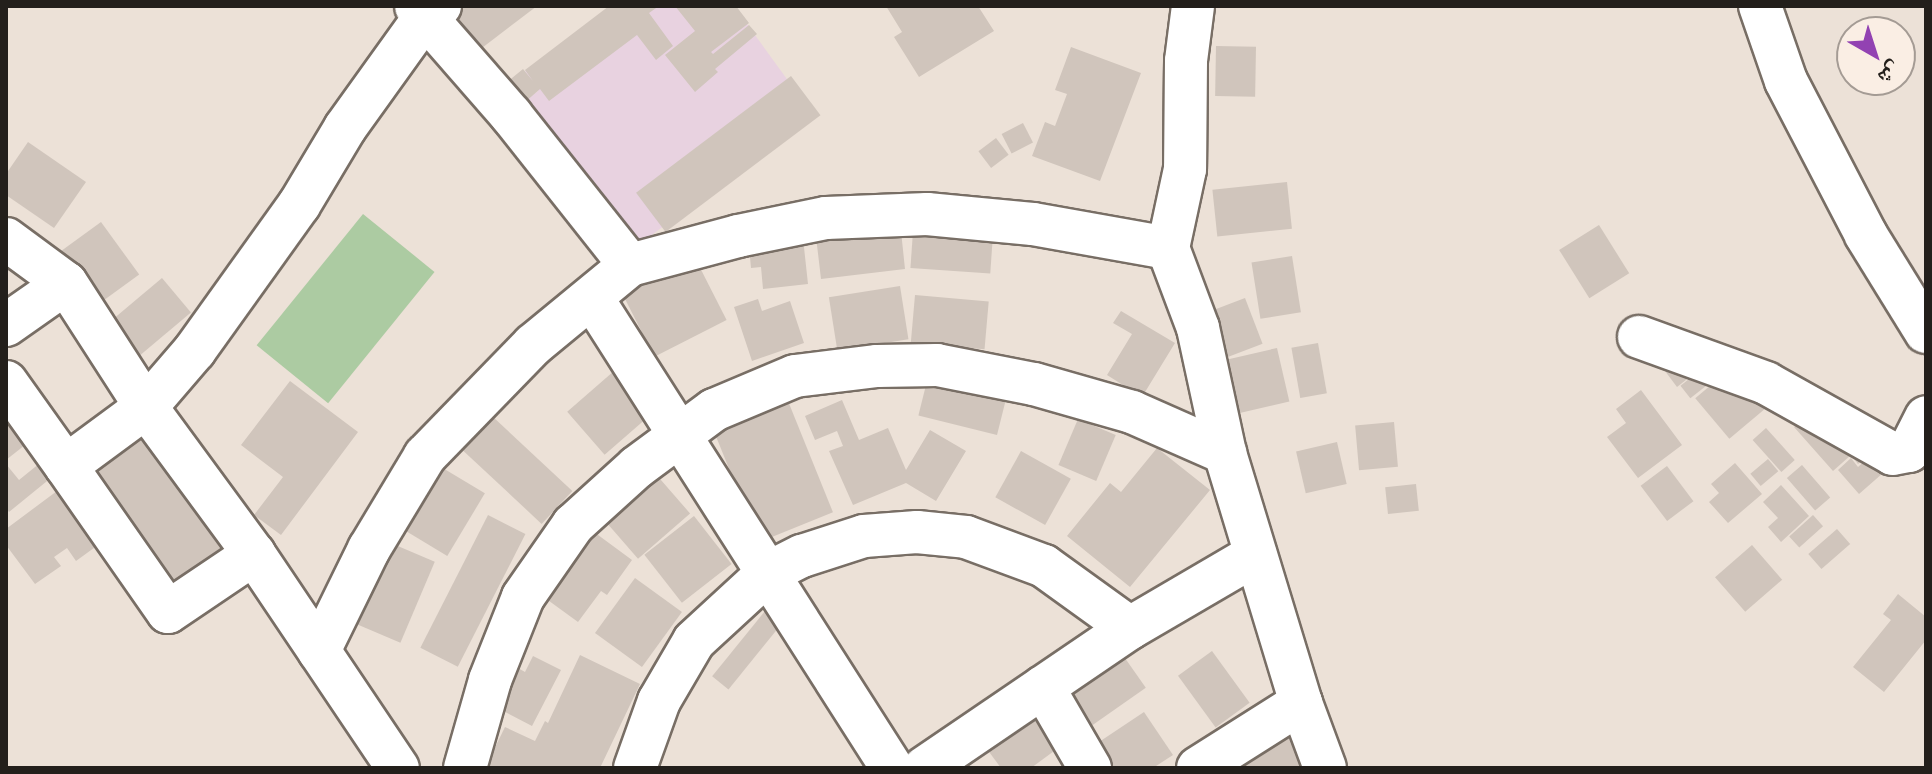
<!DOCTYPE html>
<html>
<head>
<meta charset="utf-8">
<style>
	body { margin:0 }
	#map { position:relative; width:1932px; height:774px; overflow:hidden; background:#ece1d7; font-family:"Varela Round","Noto Naskh Arabic",sans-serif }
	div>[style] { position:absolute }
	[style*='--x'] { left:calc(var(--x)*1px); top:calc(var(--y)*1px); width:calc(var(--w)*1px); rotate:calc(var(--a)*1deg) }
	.education>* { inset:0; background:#e8d2e0 }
	.green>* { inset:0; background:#accba2; transform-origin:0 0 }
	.building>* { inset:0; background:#d0c5bc; transform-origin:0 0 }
	.roads { filter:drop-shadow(2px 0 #786e65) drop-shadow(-2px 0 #786e65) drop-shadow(0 2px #786e65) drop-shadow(0 -2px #786e65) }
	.minor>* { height:42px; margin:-21px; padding:0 21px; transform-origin:21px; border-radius:21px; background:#fff }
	span { translate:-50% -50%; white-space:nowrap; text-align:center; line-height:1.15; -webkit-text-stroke:8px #faeee4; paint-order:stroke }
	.frame { position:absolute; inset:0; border:8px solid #231f1b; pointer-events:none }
	.north { position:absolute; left:1836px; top:16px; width:80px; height:80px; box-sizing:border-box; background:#faeee4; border:2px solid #a49b94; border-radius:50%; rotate:141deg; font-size:22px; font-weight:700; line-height:32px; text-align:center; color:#231f1b }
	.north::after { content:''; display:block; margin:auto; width:28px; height:36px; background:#9242b2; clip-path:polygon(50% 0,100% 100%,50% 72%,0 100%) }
</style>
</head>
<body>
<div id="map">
	<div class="education">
		<div style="clip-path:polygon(614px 6px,734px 6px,813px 115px,641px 243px,523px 102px,538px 91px,525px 71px)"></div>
	</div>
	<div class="green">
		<div style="left:363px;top:214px;width:92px;height:169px;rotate:39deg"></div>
	</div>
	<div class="building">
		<div style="clip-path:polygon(448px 6px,537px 6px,478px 51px,445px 8px)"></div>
		<div style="clip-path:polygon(609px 6px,659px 6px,649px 13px,673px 46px,656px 60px,637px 35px,549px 101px,540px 89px,524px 103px,506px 83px,523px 69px,533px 81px,525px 70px)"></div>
		<div style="clip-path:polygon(675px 6px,736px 6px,749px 23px,711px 52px,713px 54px,749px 25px,757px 34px,715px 69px,718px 72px,695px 92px,665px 55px,695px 31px)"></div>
		<div style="clip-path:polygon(886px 6px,978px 6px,994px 31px,919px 77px,894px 37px,902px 32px)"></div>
		<div style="left:1216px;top:46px;width:40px;height:50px;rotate:1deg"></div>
		<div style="clip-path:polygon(1071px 47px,1141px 73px,1100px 181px,1032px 156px,1045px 122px,1055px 126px,1067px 94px,1055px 90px)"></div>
		<div style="left:791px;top:76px;width:49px;height:194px;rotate:53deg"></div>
		<div style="left:1023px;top:123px;width:22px;height:24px;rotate:63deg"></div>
		<div style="left:996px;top:138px;width:21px;height:22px;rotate:53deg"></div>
		<div style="clip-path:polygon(28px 142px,86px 182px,54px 228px,6px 195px,6px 174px)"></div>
		<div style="left:1287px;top:182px;width:47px;height:75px;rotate:84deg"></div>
		<div style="clip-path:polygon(899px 212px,905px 269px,821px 279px,815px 228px,802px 229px,808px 284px,763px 289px,761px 267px,751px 268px,749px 246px,772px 243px,770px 227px)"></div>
		<div style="left:914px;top:217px;width:80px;height:51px;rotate:4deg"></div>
		<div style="left:101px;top:222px;width:65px;height:51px;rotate:54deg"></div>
		<div style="left:1599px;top:225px;width:57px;height:47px;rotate:58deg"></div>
		<div style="left:693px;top:254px;width:74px;height:81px;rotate:63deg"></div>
		<div style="left:1292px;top:256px;width:57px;height:41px;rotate:81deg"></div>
		<div style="left:162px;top:278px;width:45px;height:73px;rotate:50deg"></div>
		<div style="left:900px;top:286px;width:54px;height:72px;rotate:81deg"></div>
		<div style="left:915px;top:295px;width:74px;height:48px;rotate:5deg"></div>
		<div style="left:1245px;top:298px;width:49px;height:40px;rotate:69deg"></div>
		<div style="clip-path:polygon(758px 299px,762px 311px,790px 301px,804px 343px,752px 361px,734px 307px)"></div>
		<div style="clip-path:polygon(1121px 311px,1175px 343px,1142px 397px,1107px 375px,1132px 334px,1113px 323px)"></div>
		<div style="left:1318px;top:343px;width:51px;height:27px;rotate:80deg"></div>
		<div style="left:1277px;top:348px;width:55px;height:52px;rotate:77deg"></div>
		<div style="left:1742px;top:359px;width:53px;height:61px;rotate:50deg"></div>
		<div style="clip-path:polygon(1710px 361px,1677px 387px,1662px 367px)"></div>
		<div style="left:1712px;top:361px;width:16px;height:40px;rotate:52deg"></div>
		<div style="left:931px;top:365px;width:81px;height:52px;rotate:14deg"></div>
		<div style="left:614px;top:371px;width:57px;height:62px;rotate:49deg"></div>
		<div style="clip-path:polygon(290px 381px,358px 432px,281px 535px,254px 515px,283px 477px,241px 445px)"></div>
		<div style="clip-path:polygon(1641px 390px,1682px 445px,1638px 478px,1607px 437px,1626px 423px,1616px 409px)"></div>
		<div style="clip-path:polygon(1831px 394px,1878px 447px,1858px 464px,1851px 455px,1833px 471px,1794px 427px)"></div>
		<div style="clip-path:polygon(842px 400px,859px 440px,888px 428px,906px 470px,930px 430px,966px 451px,936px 501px,906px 483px,853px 505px,829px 451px,843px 446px,837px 431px,815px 440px,805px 416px)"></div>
		<div style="left:788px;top:401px;width:120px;height:80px;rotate:68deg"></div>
		<div style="left:478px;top:403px;width:129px;height:45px;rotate:43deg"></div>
		<div style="left:1078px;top:419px;width:41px;height:50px;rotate:23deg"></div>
		<div style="clip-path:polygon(6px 421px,25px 445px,6px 460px)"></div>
		<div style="left:1394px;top:422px;width:45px;height:39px;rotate:85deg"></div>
		<div style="left:137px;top:424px;width:158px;height:69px;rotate:53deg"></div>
		<div style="left:1766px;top:428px;width:43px;height:18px;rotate:48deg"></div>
		<div style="left:1337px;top:442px;width:43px;height:42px;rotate:77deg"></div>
		<div style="clip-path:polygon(1157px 448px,1210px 490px,1130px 587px,1067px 536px,1110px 483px,1121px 492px)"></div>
		<div style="clip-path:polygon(1877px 450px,1891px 466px,1859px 494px,1838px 470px,1851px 458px,1858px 467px)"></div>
		<div style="left:1021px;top:451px;width:57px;height:53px;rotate:29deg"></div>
		<div style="left:1768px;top:459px;width:16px;height:23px;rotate:50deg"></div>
		<div style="clip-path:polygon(40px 463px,52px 477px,9px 512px,6px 508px,6px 464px,19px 480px)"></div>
		<div style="clip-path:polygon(1735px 463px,1762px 494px,1728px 523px,1709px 502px,1719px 493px,1711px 484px)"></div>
		<div style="left:436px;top:464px;width:57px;height:73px;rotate:31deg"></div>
		<div style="left:1802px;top:465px;width:43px;height:20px;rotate:49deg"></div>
		<div style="left:1667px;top:466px;width:44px;height:33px;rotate:53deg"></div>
		<div style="left:654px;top:472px;width:55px;height:69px;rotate:49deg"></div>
		<div style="left:1416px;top:484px;width:27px;height:31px;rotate:84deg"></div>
		<div style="clip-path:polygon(1781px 485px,1809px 516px,1781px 542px,1768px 527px,1778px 518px,1763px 502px)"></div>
		<div style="clip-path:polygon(57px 491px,98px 545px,76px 561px,67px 548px,54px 557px,61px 566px,35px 584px,6px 545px,6px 529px)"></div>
		<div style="left:488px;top:515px;width:42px;height:149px;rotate:27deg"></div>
		<div style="left:1813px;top:515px;width:15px;height:32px;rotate:48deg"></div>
		<div style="left:694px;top:516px;width:61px;height:63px;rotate:52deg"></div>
		<div style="left:1837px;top:529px;width:20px;height:38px;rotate:49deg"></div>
		<div style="clip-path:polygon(594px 532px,632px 560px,607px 595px,601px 591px,578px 622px,545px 598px)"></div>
		<div style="left:386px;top:541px;width:53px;height:88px;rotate:23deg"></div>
		<div style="left:1752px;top:545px;width:46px;height:49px;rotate:49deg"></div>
		<div style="left:635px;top:578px;width:58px;height:68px;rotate:36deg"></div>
		<div style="clip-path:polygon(1898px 594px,1926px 617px,1926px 640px,1884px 692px,1853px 667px,1891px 620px,1883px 614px)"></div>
		<div style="left:765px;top:611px;width:21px;height:84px;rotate:39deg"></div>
		<div style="left:1120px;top:651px;width:45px;height:78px;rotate:55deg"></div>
		<div style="left:1212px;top:651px;width:64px;height:42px;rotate:54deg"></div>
		<div style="clip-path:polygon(580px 655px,640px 684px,600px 768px,485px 768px,505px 727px,535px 741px,545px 721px,548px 723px)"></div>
		<div style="clip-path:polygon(533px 656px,561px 670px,532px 726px,486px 702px,507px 662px,525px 672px)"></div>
		<div style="clip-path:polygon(1034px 694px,1069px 740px,1031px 768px,1001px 768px,978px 737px)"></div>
		<div style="clip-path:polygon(1144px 712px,1173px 755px,1153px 768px,1104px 768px,1090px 748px)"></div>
		<div style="clip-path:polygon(1251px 734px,1264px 753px,1289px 735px,1309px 764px,1302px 768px,1202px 768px)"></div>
	</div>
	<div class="roads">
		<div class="minor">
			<div style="--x:416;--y:6;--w:145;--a:48.9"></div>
			<div style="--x:511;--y:115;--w:191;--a:51.6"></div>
			<div style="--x:1193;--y:6;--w:55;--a:97.3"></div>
			<div style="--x:1186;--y:61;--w:108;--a:90.5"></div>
			<div style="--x:1185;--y:169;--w:81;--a:102.1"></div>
			<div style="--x:1168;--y:248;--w:85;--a:69.4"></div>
			<div style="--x:1198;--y:328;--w:128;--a:77.8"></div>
			<div style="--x:1225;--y:453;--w:261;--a:73.1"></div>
			<div style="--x:1301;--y:703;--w:69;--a:69.7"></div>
			<div style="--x:1760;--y:6;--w:79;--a:70.9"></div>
			<div style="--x:1786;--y:81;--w:174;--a:62.5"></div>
			<div style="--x:1866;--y:235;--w:114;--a:58.3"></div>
			<div style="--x:6;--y:239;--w:74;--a:36.3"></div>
			<div style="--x:66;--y:283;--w:148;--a:57.2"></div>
			<div style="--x:146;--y:407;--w:182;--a:53.7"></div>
			<div style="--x:254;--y:554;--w:258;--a:56.1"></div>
			<div style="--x:592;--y:298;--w:558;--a:57.45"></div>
			<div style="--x:6;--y:325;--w:73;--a:-35"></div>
			<div style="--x:1639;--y:337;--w:135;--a:19.9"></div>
			<div style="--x:1766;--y:383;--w:145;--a:29.2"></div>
			<div style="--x:1893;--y:454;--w:16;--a:-11"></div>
			<div style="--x:1909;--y:451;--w:38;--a:-63"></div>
			<div style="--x:6;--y:382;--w:103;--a:54.5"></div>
			<div style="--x:66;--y:466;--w:99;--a:-36.4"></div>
			<div style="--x:146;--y:407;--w:75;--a:-49.3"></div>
			<div style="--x:195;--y:350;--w:178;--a:-54.4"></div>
			<div style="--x:299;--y:205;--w:90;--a:-59.1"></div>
			<div style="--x:345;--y:128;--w:135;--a:-54.3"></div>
			<div style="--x:424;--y:18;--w:20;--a:-37"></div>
			<div style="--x:66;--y:466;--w:178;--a:55.1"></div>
			<div style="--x:168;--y:612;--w:104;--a:-34"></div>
			<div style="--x:319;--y:651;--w:114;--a:-63.9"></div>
			<div style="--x:369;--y:549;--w:109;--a:-58.9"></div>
			<div style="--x:425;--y:456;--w:155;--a:-45.8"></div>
			<div style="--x:533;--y:345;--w:126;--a:-39.5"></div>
			<div style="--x:630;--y:265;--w:112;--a:-15"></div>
			<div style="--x:738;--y:236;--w:90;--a:-11.6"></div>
			<div style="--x:826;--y:218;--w:101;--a:-2.3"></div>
			<div style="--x:927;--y:214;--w:106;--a:5.4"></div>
			<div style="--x:1033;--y:224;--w:137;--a:10.1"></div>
			<div style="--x:1043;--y:687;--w:94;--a:59.9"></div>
			<div style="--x:465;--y:768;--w:91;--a:-74.1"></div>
			<div style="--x:490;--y:680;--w:89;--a:-68.3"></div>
			<div style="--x:523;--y:597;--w:88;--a:-55.2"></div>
			<div style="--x:573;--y:525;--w:86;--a:-42.2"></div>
			<div style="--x:637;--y:467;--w:96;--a:-36.5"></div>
			<div style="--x:714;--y:410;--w:88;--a:-22.8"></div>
			<div style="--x:795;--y:376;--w:83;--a:-7"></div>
			<div style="--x:877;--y:366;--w:60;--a:-1"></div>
			<div style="--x:937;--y:365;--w:99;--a:11.1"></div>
			<div style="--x:1034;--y:384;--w:102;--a:15.9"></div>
			<div style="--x:1132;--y:412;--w:102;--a:23.8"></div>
			<div style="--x:635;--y:768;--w:71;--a:-70.3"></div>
			<div style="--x:659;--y:701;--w:69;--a:-59.7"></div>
			<div style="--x:694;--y:641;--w:100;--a:-42.6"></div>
			<div style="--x:768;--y:573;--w:38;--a:-27"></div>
			<div style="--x:802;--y:556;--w:65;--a:-17.9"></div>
			<div style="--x:864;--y:536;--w:53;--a:-4.3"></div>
			<div style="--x:917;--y:532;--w:49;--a:5.8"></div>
			<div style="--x:966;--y:537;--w:83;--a:20.4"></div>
			<div style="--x:1044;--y:566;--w:106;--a:35.8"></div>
			<div style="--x:924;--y:768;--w:249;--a:-34.2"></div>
			<div style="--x:1130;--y:628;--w:145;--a:-30.3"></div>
			<div style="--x:1198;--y:768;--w:122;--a:-32.3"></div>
		</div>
	</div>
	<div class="frame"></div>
	<div class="north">ش</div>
</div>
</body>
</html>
